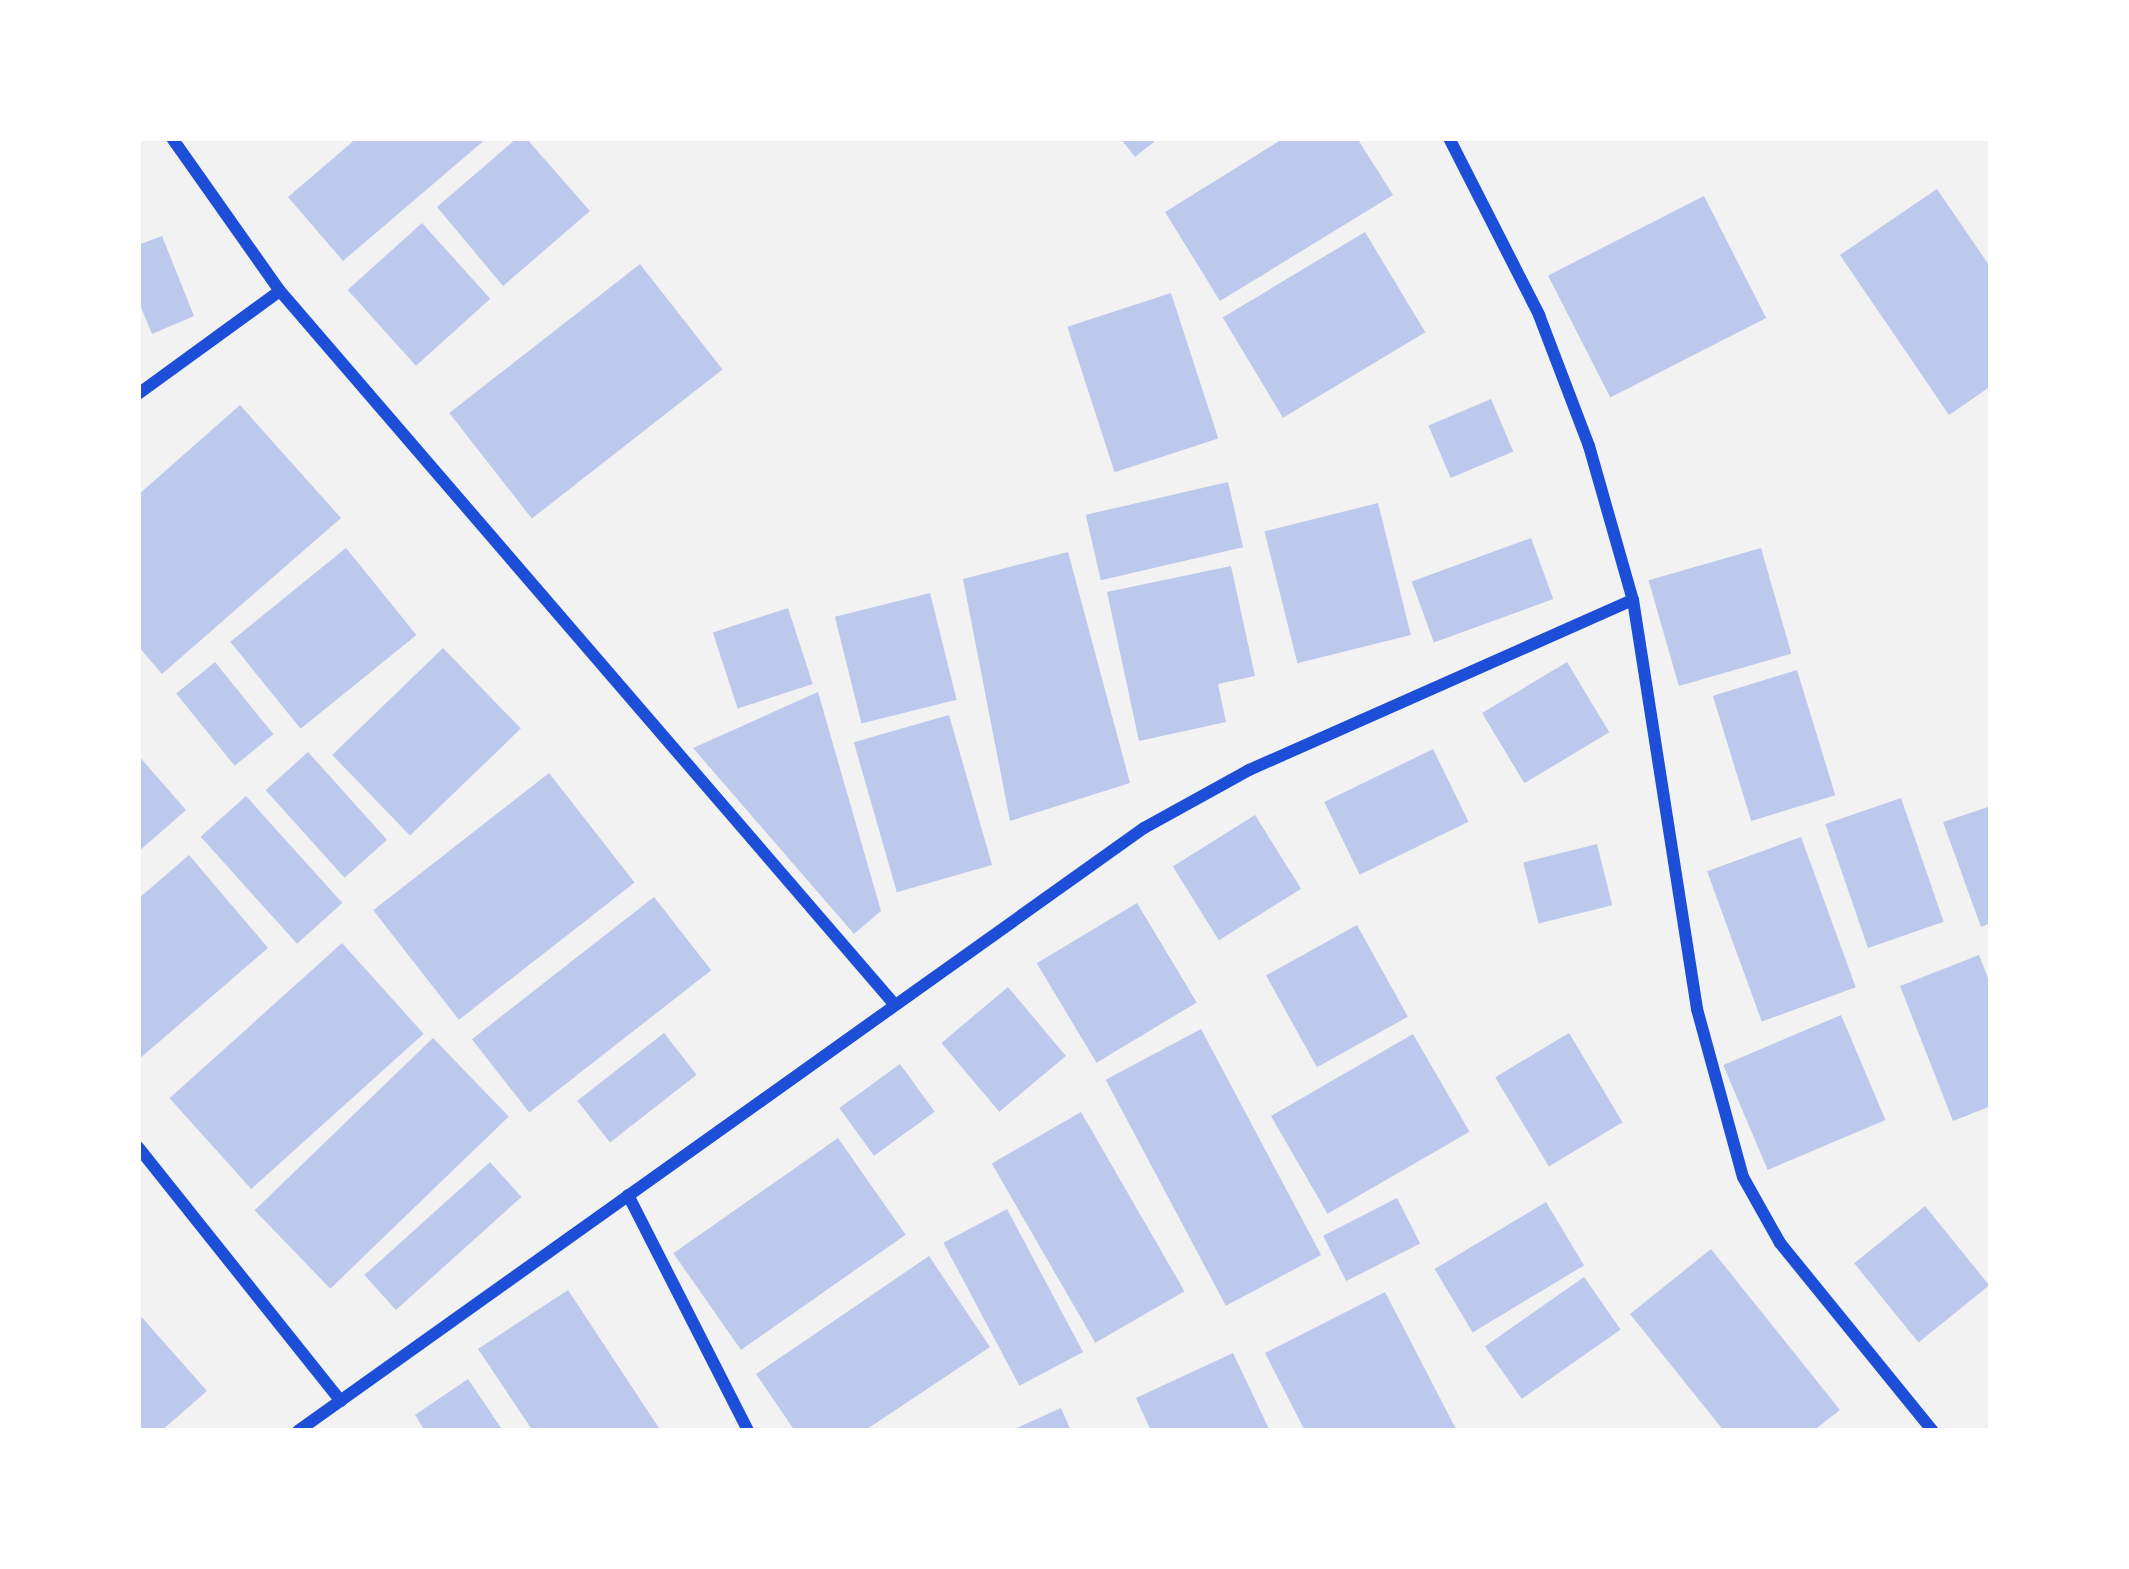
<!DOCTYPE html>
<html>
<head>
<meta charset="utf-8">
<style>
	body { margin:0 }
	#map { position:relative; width:2129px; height:1569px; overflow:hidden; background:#f2f2f2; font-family:Raleway,sans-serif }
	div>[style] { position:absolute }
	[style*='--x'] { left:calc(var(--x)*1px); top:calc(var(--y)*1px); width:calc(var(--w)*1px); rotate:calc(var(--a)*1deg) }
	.building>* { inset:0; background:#bdc9ec; transform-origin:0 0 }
	.minor>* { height:12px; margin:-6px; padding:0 6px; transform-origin:6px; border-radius:6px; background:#1d4ed8 }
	span { translate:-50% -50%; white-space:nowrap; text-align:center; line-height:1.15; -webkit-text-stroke:12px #fff; paint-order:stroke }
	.frame { position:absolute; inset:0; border:141px solid #fff; pointer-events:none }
</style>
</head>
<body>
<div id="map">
	<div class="building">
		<div style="clip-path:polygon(357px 138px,487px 138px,343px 261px,288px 197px)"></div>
		<div style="clip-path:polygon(517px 138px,526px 138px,590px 211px,503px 286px,437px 207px)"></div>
		<div style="clip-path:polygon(1120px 138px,1159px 138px,1135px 157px)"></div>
		<div style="clip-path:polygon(1284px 138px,1357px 138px,1393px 195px,1220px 301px,1165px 212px)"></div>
		<div style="clip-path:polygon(1937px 189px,1991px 268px,1991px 386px,1949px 415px,1840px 255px)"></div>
		<div style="left:1704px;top:196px;width:137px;height:175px;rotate:63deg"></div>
		<div style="left:422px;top:223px;width:102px;height:100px;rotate:48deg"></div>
		<div style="left:1365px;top:232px;width:117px;height:166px;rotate:59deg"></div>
		<div style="clip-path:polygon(162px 236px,194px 316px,152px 334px,138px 300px,138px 245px)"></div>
		<div style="left:640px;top:264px;width:134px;height:242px;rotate:52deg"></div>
		<div style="left:1171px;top:293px;width:153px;height:109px;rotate:72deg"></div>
		<div style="left:1491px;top:399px;width:57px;height:68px;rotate:67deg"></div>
		<div style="clip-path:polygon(240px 405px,341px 518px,162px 674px,138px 646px,138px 495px)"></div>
		<div style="left:1228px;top:482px;width:67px;height:146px;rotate:77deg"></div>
		<div style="left:1378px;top:503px;width:136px;height:117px;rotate:76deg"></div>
		<div style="left:1531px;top:538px;width:65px;height:127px;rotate:70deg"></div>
		<div style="left:346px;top:548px;width:112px;height:149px;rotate:51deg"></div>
		<div style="left:1761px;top:548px;width:110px;height:117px;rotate:74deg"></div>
		<div style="clip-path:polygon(1068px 552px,1130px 783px,1010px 821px,963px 579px)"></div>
		<div style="clip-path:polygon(1231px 566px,1255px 676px,1218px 684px,1226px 722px,1139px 741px,1107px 592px)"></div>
		<div style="left:930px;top:593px;width:110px;height:98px;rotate:76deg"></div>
		<div style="left:788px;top:608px;width:80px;height:79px;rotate:72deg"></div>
		<div style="left:443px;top:648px;width:112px;height:154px;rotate:46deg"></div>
		<div style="left:215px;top:662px;width:93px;height:50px;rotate:51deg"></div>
		<div style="left:1567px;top:662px;width:82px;height:99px;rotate:59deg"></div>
		<div style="left:1797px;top:670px;width:131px;height:88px;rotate:73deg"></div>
		<div style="clip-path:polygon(818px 692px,881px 911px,854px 934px,693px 748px)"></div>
		<div style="left:949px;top:715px;width:156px;height:99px;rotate:74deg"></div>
		<div style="left:1433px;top:749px;width:81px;height:121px;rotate:64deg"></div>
		<div style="left:308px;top:752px;width:118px;height:57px;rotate:48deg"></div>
		<div style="clip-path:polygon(138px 755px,186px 810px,138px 852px)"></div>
		<div style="left:549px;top:773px;width:139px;height:223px;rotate:52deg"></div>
		<div style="left:246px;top:796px;width:144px;height:61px;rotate:48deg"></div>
		<div style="left:1901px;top:798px;width:131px;height:80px;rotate:71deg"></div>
		<div style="clip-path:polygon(1991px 806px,1991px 923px,1981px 927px,1943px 822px)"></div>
		<div style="left:1255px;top:815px;width:87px;height:97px;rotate:58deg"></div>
		<div style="left:1801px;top:837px;width:160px;height:100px;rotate:70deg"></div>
		<div style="left:1597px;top:844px;width:63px;height:76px;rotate:76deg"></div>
		<div style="clip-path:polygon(189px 855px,268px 948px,138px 1060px,138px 899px)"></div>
		<div style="left:654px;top:897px;width:93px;height:231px;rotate:52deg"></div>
		<div style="left:1137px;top:903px;width:116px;height:117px;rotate:59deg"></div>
		<div style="left:1357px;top:925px;width:105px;height:104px;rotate:61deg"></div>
		<div style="left:342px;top:943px;width:122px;height:232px;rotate:48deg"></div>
		<div style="clip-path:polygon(1979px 955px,1991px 986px,1991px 1106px,1953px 1121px,1900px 986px)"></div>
		<div style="left:1008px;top:987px;width:90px;height:87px;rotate:50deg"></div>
		<div style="left:1841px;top:1015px;width:114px;height:128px;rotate:67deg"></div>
		<div style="left:1201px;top:1029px;width:256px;height:108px;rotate:62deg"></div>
		<div style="left:664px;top:1033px;width:53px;height:110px;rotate:52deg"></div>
		<div style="left:1569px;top:1033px;width:104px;height:86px;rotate:59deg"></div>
		<div style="left:1413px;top:1034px;width:113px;height:164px;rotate:60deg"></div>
		<div style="left:433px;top:1038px;width:109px;height:248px;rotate:46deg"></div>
		<div style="left:900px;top:1064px;width:59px;height:75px;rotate:54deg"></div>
		<div style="left:1081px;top:1112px;width:207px;height:103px;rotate:60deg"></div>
		<div style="left:838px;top:1138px;width:118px;height:201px;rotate:55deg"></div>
		<div style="left:490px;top:1162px;width:47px;height:169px;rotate:48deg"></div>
		<div style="left:1397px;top:1198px;width:51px;height:83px;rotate:63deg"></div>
		<div style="left:1546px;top:1202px;width:74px;height:130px;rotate:59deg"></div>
		<div style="left:1925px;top:1206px;width:102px;height:91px;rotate:51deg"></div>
		<div style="left:1007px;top:1209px;width:162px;height:72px;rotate:62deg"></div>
		<div style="clip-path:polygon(1711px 1249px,1840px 1410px,1813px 1431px,1724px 1431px,1630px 1314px)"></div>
		<div style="clip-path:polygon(929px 1256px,990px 1347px,864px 1431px,795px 1431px,756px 1374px)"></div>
		<div style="left:1584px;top:1277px;width:64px;height:121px;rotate:55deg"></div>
		<div style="clip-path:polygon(568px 1290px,661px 1431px,533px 1431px,478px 1349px)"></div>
		<div style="clip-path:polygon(1385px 1292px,1457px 1431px,1305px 1431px,1265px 1353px)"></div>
		<div style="clip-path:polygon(138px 1313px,207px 1391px,161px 1431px,138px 1431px)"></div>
		<div style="clip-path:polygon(1233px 1353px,1270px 1431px,1151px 1431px,1136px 1398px)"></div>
		<div style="clip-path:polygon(468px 1379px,503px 1431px,425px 1431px,415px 1415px)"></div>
		<div style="clip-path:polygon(1061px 1408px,1071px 1431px,1010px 1431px)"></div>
	</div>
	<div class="minor">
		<div style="--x:172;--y:138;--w:187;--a:54.8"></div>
		<div style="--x:280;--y:291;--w:942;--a:49.26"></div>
		<div style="--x:1449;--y:138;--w:199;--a:63"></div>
		<div style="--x:1539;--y:315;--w:140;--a:69.1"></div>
		<div style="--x:1589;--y:446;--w:160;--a:74.1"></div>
		<div style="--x:1633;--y:600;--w:414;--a:81.1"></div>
		<div style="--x:1697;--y:1009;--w:174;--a:74.7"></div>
		<div style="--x:1743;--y:1177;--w:76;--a:60.7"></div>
		<div style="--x:1780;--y:1243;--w:242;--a:50.9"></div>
		<div style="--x:138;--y:394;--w:175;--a:-36"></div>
		<div style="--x:138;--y:1147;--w:325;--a:51.4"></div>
		<div style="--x:628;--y:1195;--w:265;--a:63"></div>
		<div style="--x:298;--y:1431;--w:1039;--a:-35.48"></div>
		<div style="--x:1144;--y:828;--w:120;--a:-28.9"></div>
		<div style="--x:1249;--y:770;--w:420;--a:-23.9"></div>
	</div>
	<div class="frame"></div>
</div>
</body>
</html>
